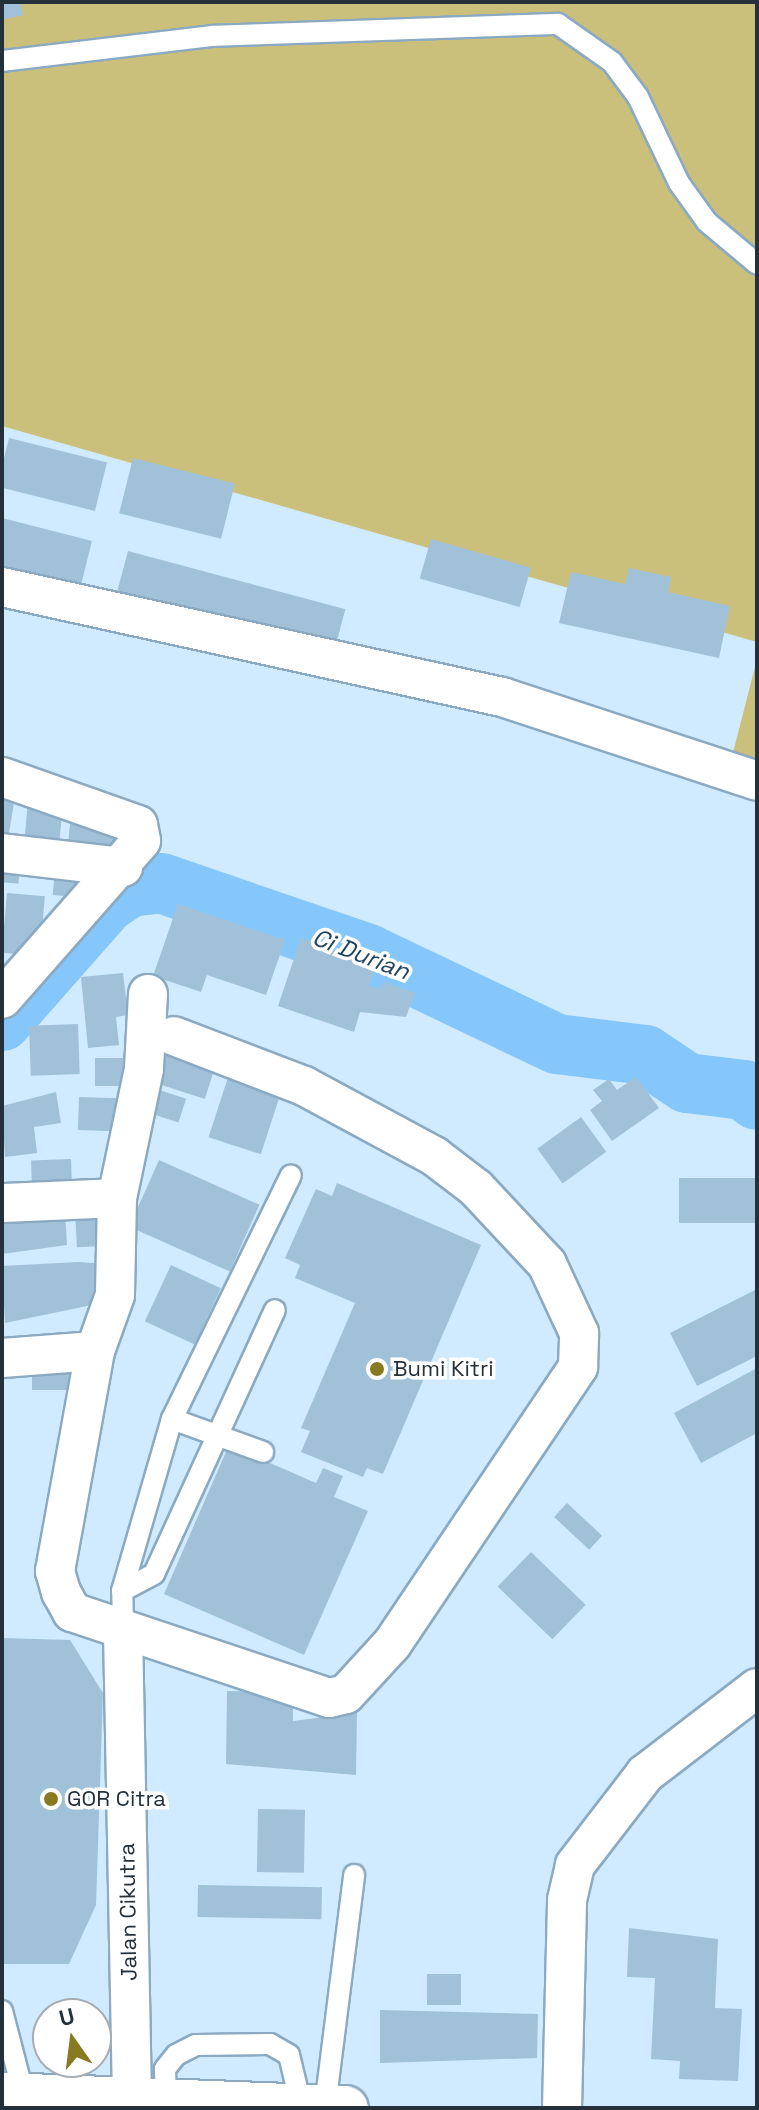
<!DOCTYPE html>
<html>
<head>
<meta charset="utf-8">
<style>
	body { margin:0 }
	#map { position:relative; width:759px; height:2110px; overflow:hidden; background:#d0eaff; font-family:"Space Grotesk",sans-serif }
	div>[style] { position:absolute }
	[style*='--x'] { left:calc(var(--x)*1px); top:calc(var(--y)*1px); width:calc(var(--w)*1px); rotate:calc(var(--a)*1deg) }
	.green>* { inset:0; background:#cbc07b }
	.river>* { height:60px; margin:-30px; padding:0 30px; transform-origin:30px; border-radius:30px; background:#85c7fa }
	.building>* { inset:0; background:#a1c1d9; transform-origin:0 0 }
	.roads { filter:drop-shadow(2px 0 #8baac2) drop-shadow(-2px 0 #8baac2) drop-shadow(0 2px #8baac2) drop-shadow(0 -2px #8baac2) }
	.service>* { height:20px; margin:-10px; padding:0 10px; transform-origin:10px; border-radius:10px; background:#fff }
	.minor>* { height:38px; margin:-19px; padding:0 19px; transform-origin:19px; border-radius:19px; background:#fff }
	.secondary>* { height:44px; margin:-22px; padding:0 22px; transform-origin:22px; border-radius:22px; background:#fff }
	.dots>* { width:22px; height:22px; translate:-50% -50%; box-sizing:border-box; border:4px solid #fff; border-radius:50% }
	span { translate:-50% -50%; white-space:nowrap; text-align:center; line-height:1.15; -webkit-text-stroke:7px #fff; paint-order:stroke }
	.poi-label { font-size:22px; color:#24303a }
	.left { translate:0 -50%; text-align:left }
	.street-label { font-size:22px; color:#24303a }
	.water-label { font-size:24px; color:#21455f; font-style:italic }
	.frame { position:absolute; inset:0; border:4px solid #24303a; pointer-events:none }
	.north { position:absolute; left:32px; top:1998px; width:80px; height:80px; box-sizing:border-box; background:#fff; border:2px solid #a7acb0; border-radius:50%; rotate:346deg; font-size:22px; font-weight:700; line-height:32px; text-align:center; color:#24303a }
	.north::after { content:''; display:block; margin:auto; width:28px; height:36px; background:#887a20; clip-path:polygon(50% 0,100% 100%,50% 72%,0 100%) }
</style>
</head>
<body>
<div id="map">
	<div class="green">
		<div style="clip-path:polygon(2px 2px,757px 2px,757px 642px,2px 426px)"></div>
		<div style="clip-path:polygon(757px 659px,757px 794px,724px 788px)"></div>
	</div>
	<div class="river">
		<div style="--x:2;--y:1021;--w:157;--a:-48.6"></div>
		<div style="--x:106;--y:903;--w:29;--a:-34"></div>
		<div style="--x:130;--y:887;--w:31;--a:-7"></div>
		<div style="--x:161;--y:883;--w:219;--a:18.9"></div>
		<div style="--x:368;--y:954;--w:209;--a:25.5"></div>
		<div style="--x:557;--y:1044;--w:89;--a:7.1"></div>
		<div style="--x:645;--y:1055;--w:50;--a:33.7"></div>
		<div style="--x:687;--y:1083;--w:57;--a:7"></div>
		<div style="--x:744;--y:1090;--w:16;--a:38"></div>
	</div>
	<div class="building">
		<div style="clip-path:polygon(2px 2px,20px 2px,23px 15px,2px 20px)"></div>
		<div style="left:9px;top:438px;width:101px;height:50px;rotate:14deg"></div>
		<div style="left:133px;top:458px;width:105px;height:57px;rotate:14deg"></div>
		<div style="clip-path:polygon(2px 518px,92px 541px,80px 589px,2px 570px)"></div>
		<div style="left:431px;top:539px;width:104px;height:41px;rotate:16deg"></div>
		<div style="left:128px;top:551px;width:225px;height:47px;rotate:15deg"></div>
		<div style="clip-path:polygon(629px 568px,671px 577px,668px 592px,730px 606px,719px 658px,559px 623px,571px 572px,625px 584px)"></div>
		<div style="clip-path:polygon(2px 788px,16px 790px,8px 839px,2px 838px)"></div>
		<div style="left:28px;top:800px;width:35px;height:43px;rotate:5deg"></div>
		<div style="left:71px;top:815px;width:49px;height:35px;rotate:6deg"></div>
		<div style="left:2px;top:867px;width:18px;height:15px;rotate:6deg"></div>
		<div style="left:55px;top:869px;width:25px;height:26px;rotate:5deg"></div>
		<div style="left:7px;top:893px;width:38px;height:60px;rotate:5deg"></div>
		<div style="clip-path:polygon(178px 904px,285px 940px,266px 995px,207px 975px,201px 992px,153px 976px)"></div>
		<div style="clip-path:polygon(301px 938px,377px 964px,369px 986px,381px 989px,384px 982px,415px 993px,406px 1017px,360px 1012px,354px 1032px,278px 1006px)"></div>
		<div style="clip-path:polygon(123px 973px,128px 1015px,116px 1017px,119px 1045px,88px 1048px,81px 977px)"></div>
		<div style="left:78px;top:1024px;width:50px;height:49px;rotate:88deg"></div>
		<div style="left:168px;top:1047px;width:51px;height:38px;rotate:18deg"></div>
		<div style="left:95px;top:1058px;width:37px;height:28px"></div>
		<div style="left:232px;top:1065px;width:55px;height:76px;rotate:18deg"></div>
		<div style="clip-path:polygon(636px 1077px,659px 1108px,612px 1141px,590px 1110px,602px 1101px,593px 1090px,609px 1079px,617px 1090px)"></div>
		<div style="left:150px;top:1087px;width:38px;height:25px;rotate:18deg"></div>
		<div style="clip-path:polygon(56px 1092px,61px 1123px,34px 1127px,37px 1153px,5px 1157px,2px 1106px)"></div>
		<div style="left:79px;top:1097px;width:38px;height:33px;rotate:2deg"></div>
		<div style="left:581px;top:1117px;width:43px;height:54px;rotate:54deg"></div>
		<div style="left:71px;top:1159px;width:33px;height:40px;rotate:88deg"></div>
		<div style="left:159px;top:1160px;width:110px;height:73px;rotate:24deg"></div>
		<div style="left:757px;top:1178px;width:45px;height:78px;rotate:90deg"></div>
		<div style="clip-path:polygon(337px 1183px,481px 1245px,383px 1474px,367px 1468px,363px 1477px,301px 1452px,310px 1431px,301px 1428px,355px 1303px,295px 1278px,300px 1265px,285px 1258px,316px 1189px,332px 1196px)"></div>
		<div style="left:102px;top:1210px;width:36px;height:27px;rotate:87deg"></div>
		<div style="clip-path:polygon(65px 1211px,67px 1245px,2px 1254px,2px 1215px)"></div>
		<div style="clip-path:polygon(78px 1262px,108px 1264px,111px 1301px,5px 1323px,2px 1266px)"></div>
		<div style="left:171px;top:1265px;width:55px;height:62px;rotate:25deg"></div>
		<div style="clip-path:polygon(757px 1289px,757px 1356px,697px 1386px,670px 1333px)"></div>
		<div style="left:76px;top:1361px;width:29px;height:44px;rotate:90deg"></div>
		<div style="clip-path:polygon(757px 1368px,757px 1433px,701px 1463px,674px 1413px)"></div>
		<div style="clip-path:polygon(229px 1445px,316px 1483px,323px 1468px,343px 1476px,334px 1497px,368px 1511px,304px 1655px,164px 1594px)"></div>
		<div style="left:567px;top:1503px;width:48px;height:19px;rotate:43deg"></div>
		<div style="left:531px;top:1552px;width:76px;height:48px;rotate:44deg"></div>
		<div style="clip-path:polygon(2px 1638px,70px 1640px,103px 1693px,96px 1905px,69px 1964px,2px 1964px)"></div>
		<div style="clip-path:polygon(227px 1691px,293px 1692px,293px 1721px,357px 1713px,356px 1775px,226px 1764px)"></div>
		<div style="left:258px;top:1809px;width:47px;height:63px;rotate:1deg"></div>
		<div style="left:198px;top:1885px;width:124px;height:32px;rotate:1deg"></div>
		<div style="clip-path:polygon(629px 1928px,718px 1939px,715px 2008px,742px 2009px,738px 2081px,679px 2079px,680px 2061px,651px 2059px,655px 1978px,627px 1977px)"></div>
		<div style="left:427px;top:1974px;width:34px;height:31px"></div>
		<div style="clip-path:polygon(380px 2010px,538px 2014px,537px 2058px,380px 2063px)"></div>
	</div>
	<div class="roads">
		<div class="service">
			<div style="--x:2;--y:61;--w:211;--a:-6.8"></div>
			<div style="--x:212;--y:36;--w:346;--a:-2"></div>
			<div style="--x:558;--y:24;--w:66;--a:35.1"></div>
			<div style="--x:612;--y:62;--w:44;--a:53.4"></div>
			<div style="--x:638;--y:97;--w:95;--a:64.5"></div>
			<div style="--x:679;--y:183;--w:48;--a:54.3"></div>
			<div style="--x:707;--y:222;--w:65;--a:40"></div>
			<div style="--x:172;--y:1419;--w:97;--a:19.9"></div>
			<div style="--x:122;--y:1591;--w:36;--a:-28"></div>
			<div style="--x:154;--y:1574;--w:290;--a:-65.4"></div>
			<div style="--x:123;--y:1630;--w:39;--a:-91"></div>
			<div style="--x:122;--y:1591;--w:179;--a:-73.8"></div>
			<div style="--x:172;--y:1419;--w:271;--a:-64"></div>
			<div style="--x:2;--y:2011;--w:88;--a:75.5"></div>
			<div style="--x:166;--y:2099;--w:30;--a:-92"></div>
			<div style="--x:165;--y:2069;--w:18;--a:-52"></div>
			<div style="--x:176;--y:2055;--w:22;--a:-27"></div>
			<div style="--x:196;--y:2045;--w:74;--a:-0.8"></div>
			<div style="--x:270;--y:2044;--w:22;--a:30"></div>
			<div style="--x:289;--y:2055;--w:51;--a:76.5"></div>
			<div style="--x:325;--y:2106;--w:233;--a:-82.8"></div>
		</div>
		<div class="minor">
			<div style="--x:2;--y:587;--w:512;--a:12.41"></div>
			<div style="--x:502;--y:697;--w:268;--a:18.2"></div>
			<div style="--x:2;--y:777;--w:144;--a:19.4"></div>
			<div style="--x:138;--y:825;--w:16;--a:79"></div>
			<div style="--x:141;--y:841;--w:210;--a:131.3"></div>
			<div style="--x:2;--y:853;--w:122;--a:6.6"></div>
			<div style="--x:148;--y:994;--w:75;--a:93.1"></div>
			<div style="--x:144;--y:1069;--w:132;--a:101.8"></div>
			<div style="--x:117;--y:1198;--w:97;--a:91.2"></div>
			<div style="--x:115;--y:1295;--w:59;--a:109.7"></div>
			<div style="--x:95;--y:1351;--w:224;--a:100.3"></div>
			<div style="--x:55;--y:1571;--w:22;--a:74"></div>
			<div style="--x:61;--y:1592;--w:23;--a:61"></div>
			<div style="--x:72;--y:1612;--w:271;--a:18.5"></div>
			<div style="--x:329;--y:1698;--w:17;--a:-13"></div>
			<div style="--x:346;--y:1694;--w:68;--a:-47.4"></div>
			<div style="--x:392;--y:1644;--w:334;--a:-56.1"></div>
			<div style="--x:578;--y:1367;--w:34;--a:-88"></div>
			<div style="--x:579;--y:1333;--w:76;--a:-114.9"></div>
			<div style="--x:547;--y:1264;--w:104;--a:-133.1"></div>
			<div style="--x:476;--y:1188;--w:53;--a:-142.7"></div>
			<div style="--x:434;--y:1156;--w:148;--a:-151.7"></div>
			<div style="--x:304;--y:1086;--w:139;--a:-159"></div>
			<div style="--x:2;--y:1203;--w:115;--a:-2.5"></div>
			<div style="--x:2;--y:1358;--w:93;--a:-4.3"></div>
			<div style="--x:123;--y:1630;--w:467;--a:88.9"></div>
			<div style="--x:562;--y:2108;--w:208;--a:-88.6"></div>
			<div style="--x:567;--y:1900;--w:36;--a:-77"></div>
			<div style="--x:575;--y:1865;--w:115;--a:-52.4"></div>
			<div style="--x:645;--y:1774;--w:141;--a:-37.5"></div>
		</div>
		<div class="secondary">
			<div style="--x:2;--y:2095;--w:344;--a:2.2"></div>
		</div>
	</div>
	<div class="dots">
		<div style="left:377px;top:1369px;background:#887a20"></div>
		<div style="left:51px;top:1799px;background:#887a20"></div>
	</div>
	<div class="poi-label">
		<span class="left" style="left:393px;top:1369px">Bumi Kitri</span>
		<span class="left" style="left:67px;top:1799px">GOR Citra</span>
	</div>
	<div class="street-label">
		<span style="left:128px;top:1912px;rotate:-91deg">Jalan Cikutra</span>
	</div>
	<div class="water-label">
		<span style="left:361px;top:954px;rotate:21deg">Ci Durian</span>
	</div>
	<div class="frame"></div>
	<div class="north">U</div>
</div>
</body>
</html>
